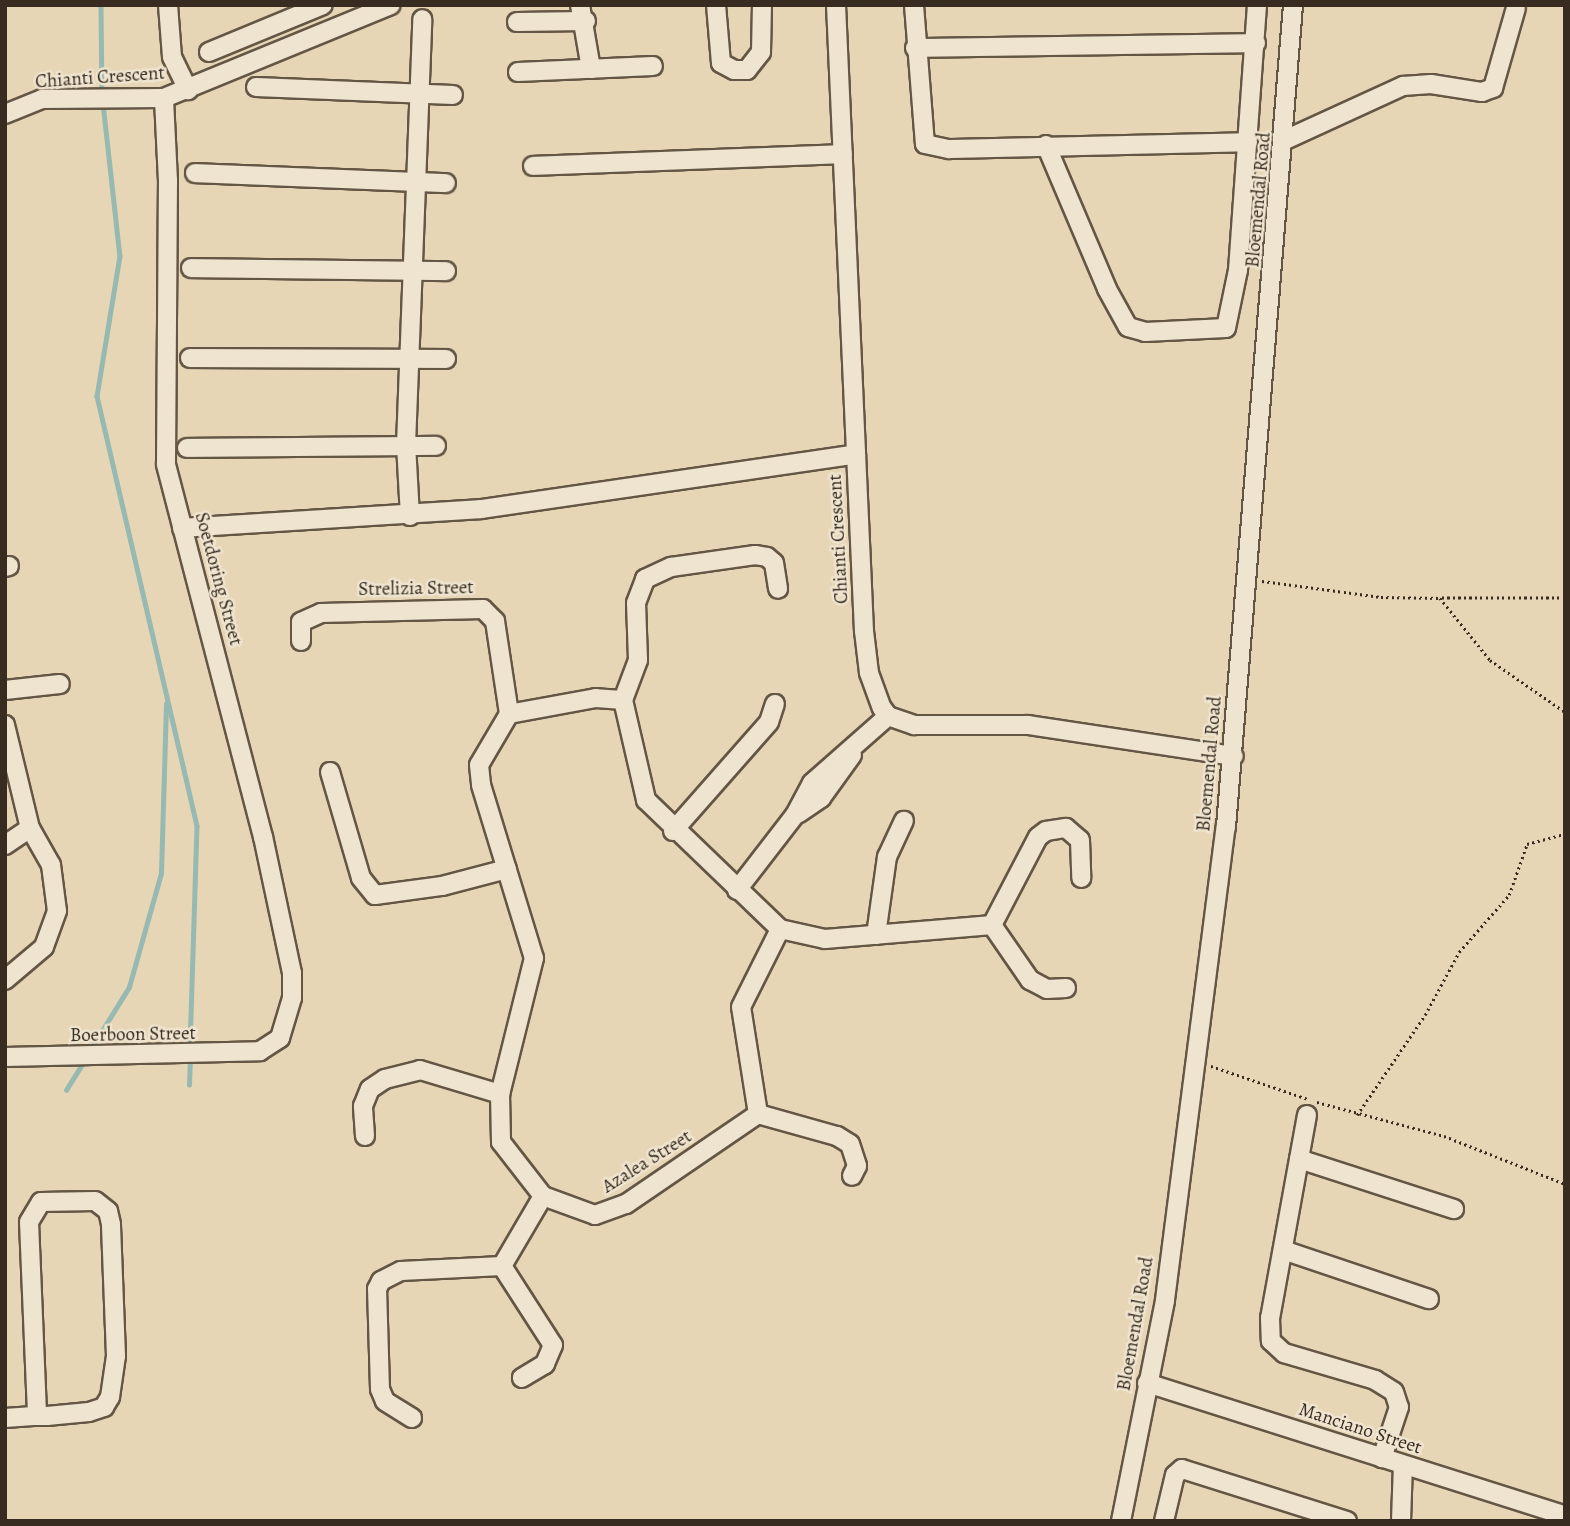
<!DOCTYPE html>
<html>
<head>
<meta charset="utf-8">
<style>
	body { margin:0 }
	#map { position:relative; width:1570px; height:1526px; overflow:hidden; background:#e6d6b5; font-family:Alegreya,serif }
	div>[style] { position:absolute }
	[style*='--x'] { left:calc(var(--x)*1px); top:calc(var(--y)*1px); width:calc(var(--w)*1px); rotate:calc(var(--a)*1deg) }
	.stream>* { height:4.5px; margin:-2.25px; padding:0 2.25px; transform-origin:2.25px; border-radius:2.25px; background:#96b9b1 }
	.path>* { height:2.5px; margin-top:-1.25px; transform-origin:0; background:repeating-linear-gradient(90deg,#382c20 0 2px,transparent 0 5.5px) }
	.roads { filter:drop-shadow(2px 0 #645645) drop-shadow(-2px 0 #645645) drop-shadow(0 2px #645645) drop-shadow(0 -2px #645645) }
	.minor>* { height:18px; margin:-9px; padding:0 9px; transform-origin:9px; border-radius:9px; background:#efe4cf }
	span { translate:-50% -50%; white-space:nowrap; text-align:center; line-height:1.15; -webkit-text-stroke:5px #efe4cf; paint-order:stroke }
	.street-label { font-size:19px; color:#382c20 }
	.frame { position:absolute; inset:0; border:7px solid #382c20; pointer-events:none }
</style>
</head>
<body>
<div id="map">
	<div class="stream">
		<div style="--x:101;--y:5;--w:90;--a:89.4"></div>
		<div style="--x:103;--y:103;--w:154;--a:83.7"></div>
		<div style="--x:120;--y:256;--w:142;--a:99.3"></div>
		<div style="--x:97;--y:396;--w:441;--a:76.9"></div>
		<div style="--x:197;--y:826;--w:224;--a:91.8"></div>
		<div style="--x:90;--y:1050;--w:74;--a:-58.2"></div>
		<div style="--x:129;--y:987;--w:118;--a:-74.3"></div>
		<div style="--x:161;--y:873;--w:169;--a:-88.3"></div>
		<div style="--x:189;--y:1085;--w:27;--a:-88"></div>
		<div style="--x:66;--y:1090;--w:34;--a:-58"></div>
	</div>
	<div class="path">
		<div style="--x:1262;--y:581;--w:120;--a:7.7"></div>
		<div style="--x:1381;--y:597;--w:59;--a:1"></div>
		<div style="--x:1565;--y:598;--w:125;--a:180"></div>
		<div style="--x:1440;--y:598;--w:80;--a:51.1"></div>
		<div style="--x:1490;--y:660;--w:91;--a:34.7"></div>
		<div style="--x:1211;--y:1066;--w:102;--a:18.8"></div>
		<div style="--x:1317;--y:1102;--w:131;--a:15"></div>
		<div style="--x:1444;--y:1136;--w:130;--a:21.6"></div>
		<div style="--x:1357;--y:1115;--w:121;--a:-55.8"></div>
		<div style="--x:1425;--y:1015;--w:72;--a:-61.6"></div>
		<div style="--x:1459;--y:952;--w:76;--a:-48.7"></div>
		<div style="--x:1509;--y:895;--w:54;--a:-70.6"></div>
		<div style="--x:1527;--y:844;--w:39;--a:-15"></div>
	</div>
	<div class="roads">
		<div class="minor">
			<div style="--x:168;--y:5;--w:52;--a:85.6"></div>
			<div style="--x:172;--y:57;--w:37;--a:64"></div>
			<div style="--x:580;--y:5;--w:65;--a:80.2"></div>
			<div style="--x:716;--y:5;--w:58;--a:85.1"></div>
			<div style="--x:721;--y:63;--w:15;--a:28"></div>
			<div style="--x:734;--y:70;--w:13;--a:0"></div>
			<div style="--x:747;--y:70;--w:23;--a:-52"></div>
			<div style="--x:761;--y:52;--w:47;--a:-88.8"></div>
			<div style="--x:836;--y:5;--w:627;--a:87.44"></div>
			<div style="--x:864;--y:631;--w:42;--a:83.2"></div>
			<div style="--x:869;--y:673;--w:37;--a:70"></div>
			<div style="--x:882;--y:708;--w:10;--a:53"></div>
			<div style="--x:888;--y:716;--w:28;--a:19"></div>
			<div style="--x:914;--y:725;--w:114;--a:0"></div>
			<div style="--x:1028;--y:725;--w:208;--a:8.6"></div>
			<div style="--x:914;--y:5;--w:139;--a:85.5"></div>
			<div style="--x:925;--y:144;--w:25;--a:12"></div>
			<div style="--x:949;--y:149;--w:299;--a:-1.3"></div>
			<div style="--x:517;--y:22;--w:69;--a:-0.8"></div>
			<div style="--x:915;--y:48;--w:341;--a:-0.8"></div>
			<div style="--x:209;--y:52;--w:123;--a:-22.4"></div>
			<div style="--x:518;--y:72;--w:135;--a:-2.5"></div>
			<div style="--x:256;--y:87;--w:197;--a:2.3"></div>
			<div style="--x:5;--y:114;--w:40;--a:-22"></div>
			<div style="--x:42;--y:99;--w:122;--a:-0.5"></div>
			<div style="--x:164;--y:98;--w:245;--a:-22.3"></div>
			<div style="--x:1285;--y:140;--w:130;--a:-24.6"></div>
			<div style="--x:1403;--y:86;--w:28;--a:-4"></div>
			<div style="--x:1431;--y:84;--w:52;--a:8.9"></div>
			<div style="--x:1482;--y:92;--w:12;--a:-20"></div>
			<div style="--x:1493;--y:88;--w:83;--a:-74"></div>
			<div style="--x:1046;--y:145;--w:156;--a:67"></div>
			<div style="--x:1107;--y:289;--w:43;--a:61.1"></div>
			<div style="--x:1128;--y:327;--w:18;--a:16"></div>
			<div style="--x:1145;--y:332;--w:81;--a:-2.8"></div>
			<div style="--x:1226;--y:328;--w:59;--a:-78.3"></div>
			<div style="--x:1238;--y:270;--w:266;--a:-85.9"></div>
			<div style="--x:533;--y:166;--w:310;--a:-2.2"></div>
			<div style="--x:195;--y:173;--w:251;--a:2.3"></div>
			<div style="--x:191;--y:268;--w:255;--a:0.7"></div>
			<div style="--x:190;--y:358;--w:256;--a:0.2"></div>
			<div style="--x:187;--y:448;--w:249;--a:-0.5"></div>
			<div style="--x:410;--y:516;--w:71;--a:-93.2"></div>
			<div style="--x:406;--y:445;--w:426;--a:-87.8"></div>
			<div style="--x:182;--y:528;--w:300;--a:-3.6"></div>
			<div style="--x:481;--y:509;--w:379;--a:-8.3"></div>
			<div style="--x:5;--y:567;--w:4;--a:-14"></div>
			<div style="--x:301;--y:641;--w:19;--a:-90"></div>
			<div style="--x:301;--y:622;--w:22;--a:-24"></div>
			<div style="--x:321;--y:613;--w:162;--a:-1.4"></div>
			<div style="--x:483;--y:609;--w:17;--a:45"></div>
			<div style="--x:495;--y:621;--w:94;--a:81.4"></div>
			<div style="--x:5;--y:690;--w:55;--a:-6.2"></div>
			<div style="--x:623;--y:700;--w:27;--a:-176"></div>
			<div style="--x:596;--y:698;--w:88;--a:169.6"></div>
			<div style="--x:509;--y:714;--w:59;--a:120.5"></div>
			<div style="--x:479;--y:765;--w:20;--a:84"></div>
			<div style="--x:481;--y:785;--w:181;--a:73"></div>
			<div style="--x:534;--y:958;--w:140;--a:104"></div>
			<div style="--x:500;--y:1094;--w:48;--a:88.8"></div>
			<div style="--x:501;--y:1142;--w:68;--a:52.1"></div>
			<div style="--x:543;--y:1196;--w:55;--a:20.1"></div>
			<div style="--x:595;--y:1215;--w:33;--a:-20"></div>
			<div style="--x:626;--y:1204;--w:160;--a:-34.3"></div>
			<div style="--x:623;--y:700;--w:103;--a:77"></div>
			<div style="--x:646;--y:800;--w:186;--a:43.9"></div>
			<div style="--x:780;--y:929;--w:46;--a:12.5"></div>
			<div style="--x:825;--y:939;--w:168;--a:-4.8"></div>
			<div style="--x:623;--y:700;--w:43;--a:-69.4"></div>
			<div style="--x:638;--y:660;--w:57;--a:-92"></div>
			<div style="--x:636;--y:603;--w:26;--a:-69"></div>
			<div style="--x:645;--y:579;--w:29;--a:-25"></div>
			<div style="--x:671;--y:567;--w:85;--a:-8.1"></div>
			<div style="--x:755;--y:555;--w:12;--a:9"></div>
			<div style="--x:767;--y:557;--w:9;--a:41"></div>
			<div style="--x:774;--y:563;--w:26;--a:81"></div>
			<div style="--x:5;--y:725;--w:106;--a:76.4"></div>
			<div style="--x:30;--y:828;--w:43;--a:60.4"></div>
			<div style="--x:51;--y:865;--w:46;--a:82.6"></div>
			<div style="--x:57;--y:911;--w:38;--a:110"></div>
			<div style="--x:44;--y:947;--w:51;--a:139.8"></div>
			<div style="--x:330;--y:772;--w:110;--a:73.7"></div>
			<div style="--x:361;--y:878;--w:22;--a:51"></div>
			<div style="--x:375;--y:895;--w:68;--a:-7.7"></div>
			<div style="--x:442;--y:886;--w:67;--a:-14.7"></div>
			<div style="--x:799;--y:813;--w:27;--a:-34"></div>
			<div style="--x:821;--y:798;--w:53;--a:-54.2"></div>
			<div style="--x:673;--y:831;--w:145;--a:-48.6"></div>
			<div style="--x:769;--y:722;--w:19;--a:-72"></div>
			<div style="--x:5;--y:845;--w:30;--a:-34"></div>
			<div style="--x:737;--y:890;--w:95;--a:-52.3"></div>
			<div style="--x:795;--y:815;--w:36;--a:-62"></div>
			<div style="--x:812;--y:783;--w:101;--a:-41.4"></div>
			<div style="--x:992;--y:925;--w:99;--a:-62.4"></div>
			<div style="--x:1038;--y:837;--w:10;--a:-37"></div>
			<div style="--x:1046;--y:831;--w:20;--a:-9"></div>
			<div style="--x:1066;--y:828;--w:18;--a:41"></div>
			<div style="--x:1080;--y:840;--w:38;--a:88"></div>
			<div style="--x:992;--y:925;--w:67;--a:55.4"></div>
			<div style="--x:1030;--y:980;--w:19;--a:28"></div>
			<div style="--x:1047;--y:989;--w:19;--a:-3"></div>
			<div style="--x:876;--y:935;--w:79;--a:-82"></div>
			<div style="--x:887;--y:857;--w:40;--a:-65"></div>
			<div style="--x:5;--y:1057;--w:255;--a:-1.3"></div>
			<div style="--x:260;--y:1051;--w:24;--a:-33"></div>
			<div style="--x:280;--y:1038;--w:42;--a:-73.3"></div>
			<div style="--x:292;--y:998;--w:25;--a:-90"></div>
			<div style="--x:292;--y:973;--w:139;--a:-102"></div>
			<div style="--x:263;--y:837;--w:385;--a:-104.6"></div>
			<div style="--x:166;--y:464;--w:283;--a:-89.6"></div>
			<div style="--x:168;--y:181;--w:83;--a:-92.8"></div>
			<div style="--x:758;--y:1114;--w:108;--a:-99"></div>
			<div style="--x:741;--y:1007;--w:87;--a:-63.4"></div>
			<div style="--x:758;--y:1114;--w:82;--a:15.6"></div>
			<div style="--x:837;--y:1136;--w:15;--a:32"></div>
			<div style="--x:850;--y:1144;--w:23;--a:72"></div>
			<div style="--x:857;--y:1166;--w:11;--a:117"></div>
			<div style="--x:1307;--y:1115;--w:206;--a:100.3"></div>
			<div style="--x:1270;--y:1318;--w:23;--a:88"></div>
			<div style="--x:1271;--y:1341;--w:18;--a:43"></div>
			<div style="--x:1284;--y:1353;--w:95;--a:16.5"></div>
			<div style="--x:1375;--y:1380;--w:22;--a:32"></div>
			<div style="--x:1394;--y:1392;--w:16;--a:72"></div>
			<div style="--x:1399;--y:1407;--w:54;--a:108.4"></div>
			<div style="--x:365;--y:1136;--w:30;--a:-94"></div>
			<div style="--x:363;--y:1106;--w:18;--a:-68"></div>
			<div style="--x:370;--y:1089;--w:18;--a:-34"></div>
			<div style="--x:385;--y:1079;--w:36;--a:-14"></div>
			<div style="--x:420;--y:1070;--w:84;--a:16.7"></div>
			<div style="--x:1299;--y:1159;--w:163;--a:17.9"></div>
			<div style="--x:1283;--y:1250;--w:154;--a:18.6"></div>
			<div style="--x:502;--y:1266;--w:94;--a:57.2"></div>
			<div style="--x:553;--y:1345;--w:21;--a:113"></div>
			<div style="--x:545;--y:1364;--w:27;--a:149"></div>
			<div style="--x:1147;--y:1383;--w:433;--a:17.6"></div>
			<div style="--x:5;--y:1418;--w:32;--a:-4"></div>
			<div style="--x:37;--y:1416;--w:10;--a:0"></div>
			<div style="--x:47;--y:1416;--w:42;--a:-5.4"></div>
			<div style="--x:89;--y:1412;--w:16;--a:-18"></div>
			<div style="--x:104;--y:1407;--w:12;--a:-59"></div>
			<div style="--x:110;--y:1397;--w:41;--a:-81.7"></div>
			<div style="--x:116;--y:1356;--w:132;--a:-92.2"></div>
			<div style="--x:111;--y:1224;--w:13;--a:-103"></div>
			<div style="--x:108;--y:1211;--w:16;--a:-142"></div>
			<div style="--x:95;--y:1201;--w:54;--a:178.9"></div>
			<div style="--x:41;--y:1202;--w:23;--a:121"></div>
			<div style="--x:29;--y:1222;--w:194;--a:87.6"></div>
			<div style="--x:412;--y:1418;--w:32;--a:-148"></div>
			<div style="--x:385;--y:1401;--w:13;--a:-113"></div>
			<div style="--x:380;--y:1389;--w:100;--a:-91.7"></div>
			<div style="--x:377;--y:1289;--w:9;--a:-63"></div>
			<div style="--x:381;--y:1281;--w:22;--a:-27"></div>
			<div style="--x:401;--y:1271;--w:101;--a:-2.8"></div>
			<div style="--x:502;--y:1266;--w:81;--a:-59.6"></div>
			<div style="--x:1121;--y:1521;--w:225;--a:-78.7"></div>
			<div style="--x:1165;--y:1300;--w:477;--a:-82.7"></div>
			<div style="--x:1226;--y:827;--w:825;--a:-85.34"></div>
			<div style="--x:1164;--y:1521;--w:47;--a:-76.6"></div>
			<div style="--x:1175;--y:1475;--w:9;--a:-41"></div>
			<div style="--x:1182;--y:1469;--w:173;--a:17.5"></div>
			<div style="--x:1401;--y:1521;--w:56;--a:-88"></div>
		</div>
	</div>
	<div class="street-label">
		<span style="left:100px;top:78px;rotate:-4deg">Chianti Crescent</span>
		<span style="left:1259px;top:200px;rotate:-85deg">Bloemendal Road</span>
		<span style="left:839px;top:539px;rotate:-93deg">Chianti Crescent</span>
		<span style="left:218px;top:579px;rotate:75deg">Soetdoring Street</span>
		<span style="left:416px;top:589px;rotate:-1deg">Strelizia Street</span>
		<span style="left:1210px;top:764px;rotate:-85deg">Bloemendal Road</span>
		<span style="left:133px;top:1035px;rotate:-1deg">Boerboon Street</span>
		<span style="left:647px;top:1162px;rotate:-32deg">Azalea Street</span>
		<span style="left:1136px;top:1324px;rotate:-80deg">Bloemendal Road</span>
		<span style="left:1360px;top:1429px;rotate:18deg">Manciano Street</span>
	</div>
	<div class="frame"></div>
</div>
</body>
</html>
